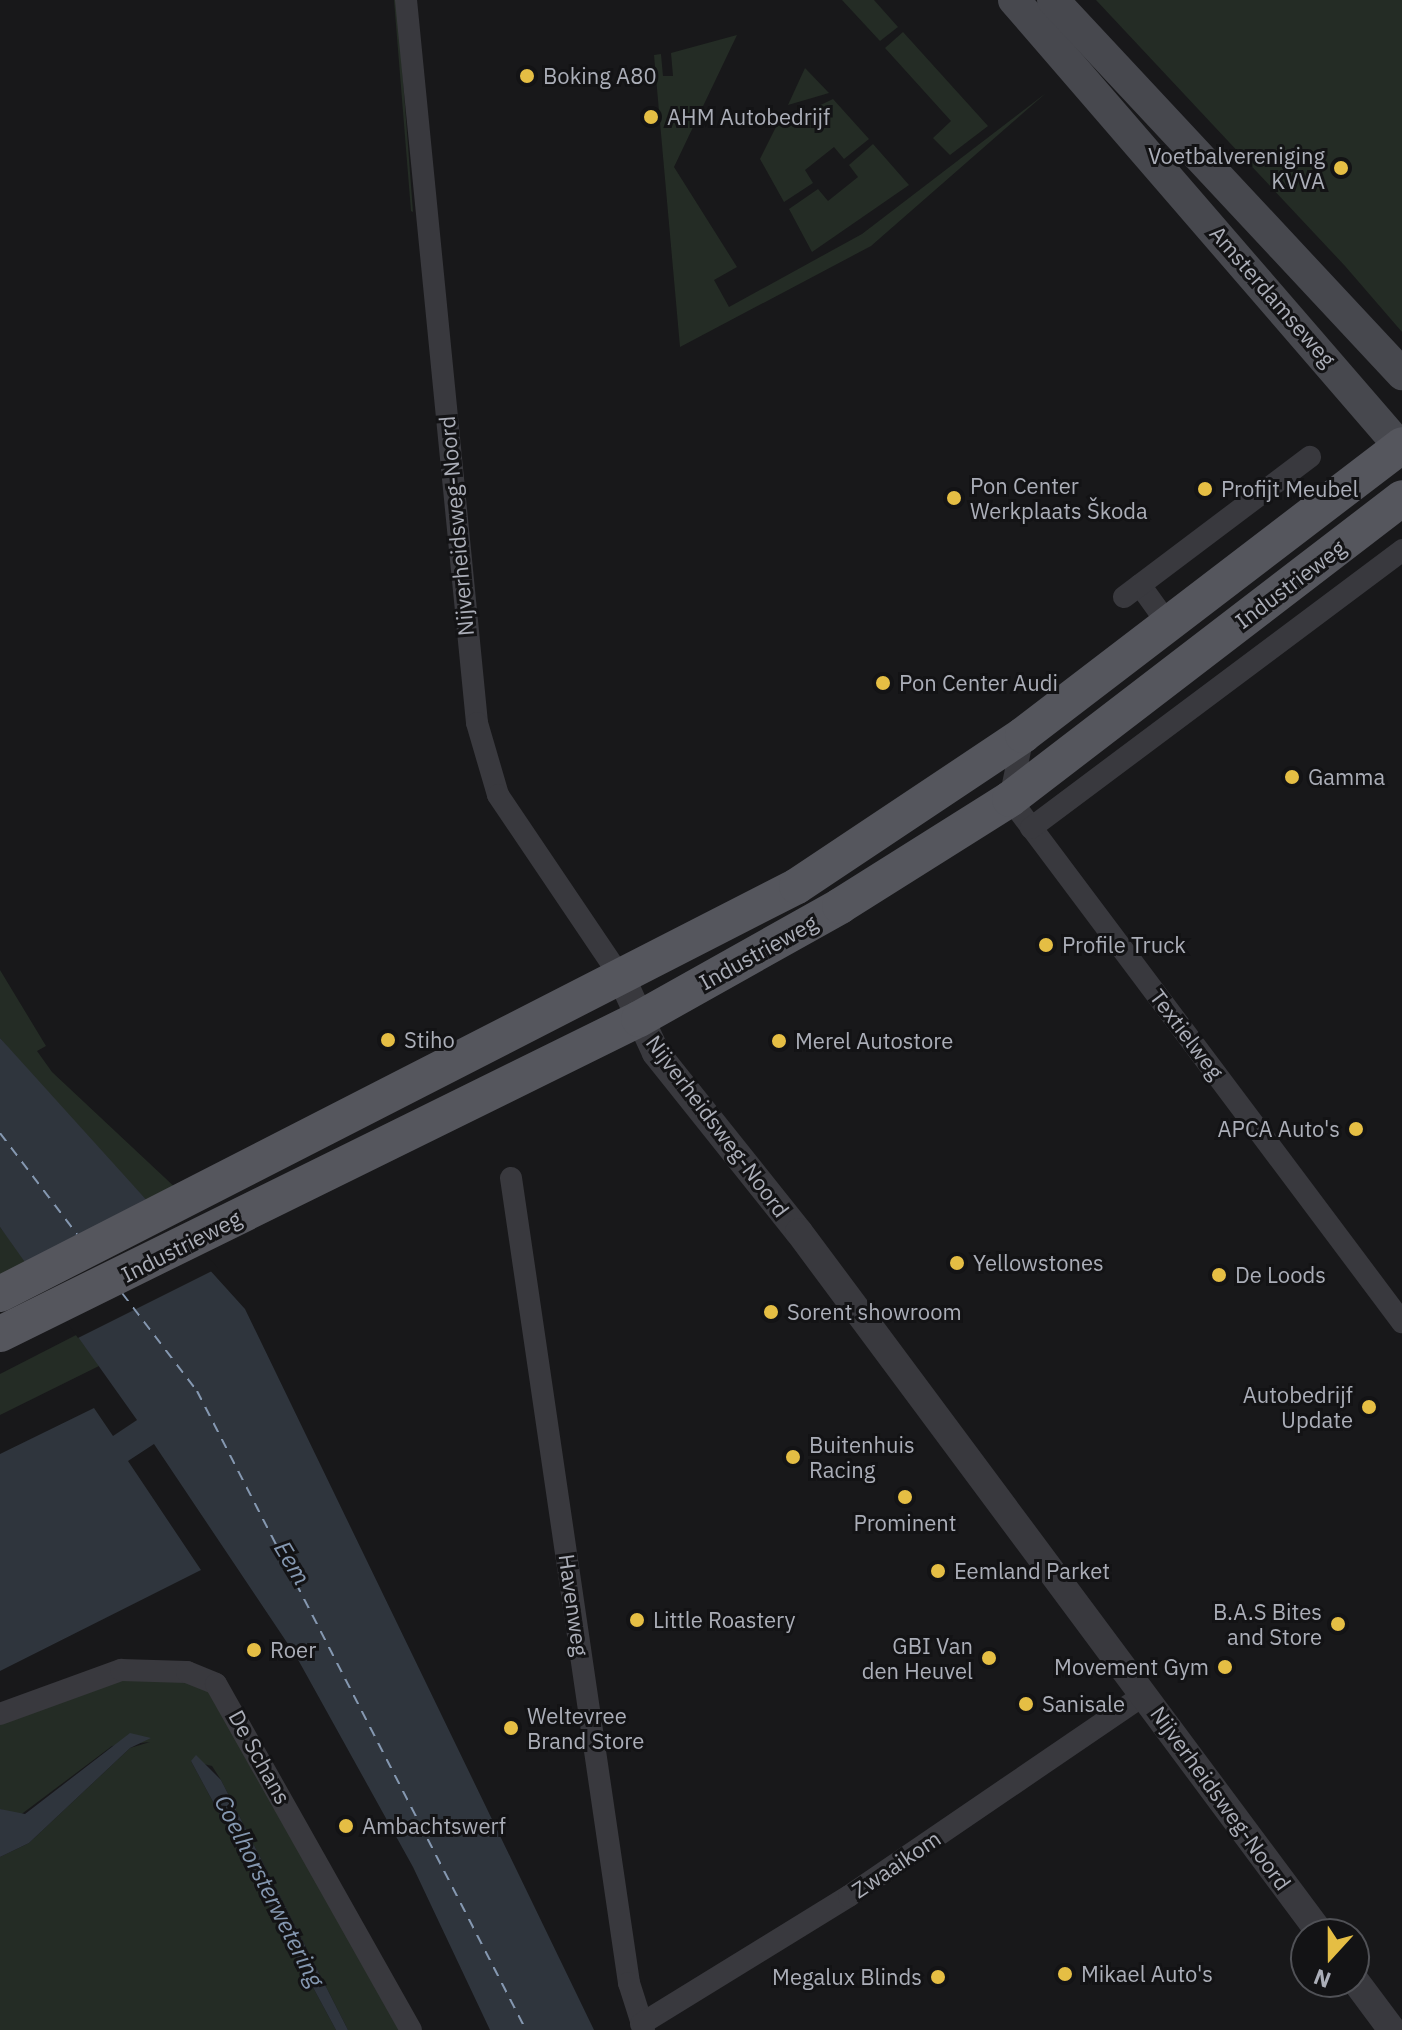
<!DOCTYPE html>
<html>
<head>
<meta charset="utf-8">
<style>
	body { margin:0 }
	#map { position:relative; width:1402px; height:2030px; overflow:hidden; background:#18181a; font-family:"IBM Plex Sans",sans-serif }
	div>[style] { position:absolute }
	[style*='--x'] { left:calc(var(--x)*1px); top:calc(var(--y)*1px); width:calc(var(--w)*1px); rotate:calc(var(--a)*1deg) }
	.green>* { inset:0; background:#242c25 }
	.water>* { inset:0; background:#2f353d }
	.pier>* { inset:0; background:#18181a }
	.ferry>* { height:2px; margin-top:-1px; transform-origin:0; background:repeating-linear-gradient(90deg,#8598b1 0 10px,transparent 0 18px) }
	.minor>* { height:22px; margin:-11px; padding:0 11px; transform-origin:11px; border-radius:11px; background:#39393e }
	.tertiary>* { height:28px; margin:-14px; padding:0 14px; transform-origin:14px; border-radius:14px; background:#39393e }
	.secondary>* { height:32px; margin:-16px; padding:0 16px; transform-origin:16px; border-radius:16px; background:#47484e }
	.primary>* { height:36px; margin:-18px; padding:0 18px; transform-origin:18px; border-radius:18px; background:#55565d }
	.dots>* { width:22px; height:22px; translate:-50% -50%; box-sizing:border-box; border:4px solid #131315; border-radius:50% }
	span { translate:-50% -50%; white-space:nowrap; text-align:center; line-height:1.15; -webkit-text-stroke:6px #131315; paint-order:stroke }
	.poi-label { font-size:22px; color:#abaeb8 }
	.left { translate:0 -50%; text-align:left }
	.right { translate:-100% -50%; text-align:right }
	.street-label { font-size:22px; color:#abaeb8 }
	.water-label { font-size:24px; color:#8598b1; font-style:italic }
	.north { position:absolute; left:1290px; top:1918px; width:80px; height:80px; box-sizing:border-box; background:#131315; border:2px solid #505156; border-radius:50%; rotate:201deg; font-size:22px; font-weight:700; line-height:32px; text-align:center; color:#abaeb8 }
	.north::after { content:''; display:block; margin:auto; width:28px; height:36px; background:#e5be44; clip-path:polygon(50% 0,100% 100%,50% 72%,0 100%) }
</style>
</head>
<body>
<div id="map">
	<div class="green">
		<div style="clip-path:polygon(394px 0,397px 0,413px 212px,411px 211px)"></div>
		<div style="clip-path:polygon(842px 0,874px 0,898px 27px,880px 41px)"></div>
		<div style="clip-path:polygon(1096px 0,1402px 0,1402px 332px,1345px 266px)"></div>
		<div style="clip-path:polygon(903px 32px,988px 126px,950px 155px,933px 138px,951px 121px,885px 48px)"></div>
		<div style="clip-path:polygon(737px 35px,674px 167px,737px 267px,714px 280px,729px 307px,862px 234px,1046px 93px,871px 246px,680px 347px,654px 55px,661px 54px,663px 76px,673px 76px,671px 53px)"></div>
		<div style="clip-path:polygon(805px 68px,829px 93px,788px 105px)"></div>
		<div style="clip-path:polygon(833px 99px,869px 139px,844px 159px,834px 147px,805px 170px,813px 183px,784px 202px,760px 159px,783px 113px,802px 114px)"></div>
		<div style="clip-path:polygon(873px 144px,909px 185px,812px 252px,789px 209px,818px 189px,828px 201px,858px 177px,849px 165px)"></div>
		<div style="clip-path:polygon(0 970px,46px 1046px,37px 1051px,52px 1072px,180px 1192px,153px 1207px,47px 1097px,0 1038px)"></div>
		<div style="clip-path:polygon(0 1227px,31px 1266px,0 1279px)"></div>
		<div style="clip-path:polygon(80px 1333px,99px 1366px,0 1415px,0 1374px)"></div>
		<div style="clip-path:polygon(111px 1678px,186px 1680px,210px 1690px,404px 2030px,348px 2030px,221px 1780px,212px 1766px,191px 1761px,336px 2030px,0 2030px,0 1857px,29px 1843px,130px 1748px,150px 1742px,112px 1746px,19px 1816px,0 1809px,0 1723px)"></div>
	</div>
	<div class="water">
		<div style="clip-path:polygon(0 1038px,245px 1309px,594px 2030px,490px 2030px,413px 1867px,296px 1656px,154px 1444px,128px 1461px,201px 1570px,0 1671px,0 1454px,94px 1408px,113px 1436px,137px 1420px,0 1227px)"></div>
		<div style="clip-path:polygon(130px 1733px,151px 1738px,130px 1748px,29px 1843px,0 1857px,0 1809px,25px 1814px)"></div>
		<div style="clip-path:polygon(196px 1755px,221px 1780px,348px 2030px,336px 2030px,191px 1761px)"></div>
	</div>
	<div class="pier">
		<div style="clip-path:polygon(153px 1200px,218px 1268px,78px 1338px,24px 1263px)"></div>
	</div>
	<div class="ferry">
		<div style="--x:0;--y:1133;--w:127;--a:52.7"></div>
		<div style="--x:122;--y:1293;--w:123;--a:52.6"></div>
		<div style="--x:197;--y:1391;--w:719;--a:62.76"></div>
	</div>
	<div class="minor">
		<div style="--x:406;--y:0;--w:726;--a:84.39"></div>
		<div style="--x:477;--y:723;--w:75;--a:73.7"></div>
		<div style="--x:498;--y:795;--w:222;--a:56"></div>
		<div style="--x:1140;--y:585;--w:48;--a:54.3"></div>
		<div style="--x:1124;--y:597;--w:233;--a:-37"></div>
		<div style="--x:1023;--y:736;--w:64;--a:101.7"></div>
		<div style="--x:1010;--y:799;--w:654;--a:53.15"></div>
		<div style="--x:1031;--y:828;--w:464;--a:-36.8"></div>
		<div style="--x:511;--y:1178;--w:814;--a:81.66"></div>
		<div style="--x:629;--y:1983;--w:49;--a:72.3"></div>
		<div style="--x:0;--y:1714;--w:129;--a:-20"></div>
		<div style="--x:121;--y:1670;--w:66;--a:1.7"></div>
		<div style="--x:187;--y:1672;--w:31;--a:22"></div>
		<div style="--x:216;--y:1684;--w:397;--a:60.6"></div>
		<div style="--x:641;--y:2024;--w:244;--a:-31.6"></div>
		<div style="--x:849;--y:1896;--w:357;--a:-34.3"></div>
	</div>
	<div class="tertiary">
		<div style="--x:622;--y:979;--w:81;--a:65.3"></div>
		<div style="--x:656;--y:1053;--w:229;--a:51.4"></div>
		<div style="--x:799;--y:1232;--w:875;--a:53.37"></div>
		<div style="--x:1354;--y:1979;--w:64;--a:53.3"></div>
	</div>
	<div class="secondary">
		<div style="--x:1014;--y:0;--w:593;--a:49.17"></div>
		<div style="--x:1053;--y:0;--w:512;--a:46.98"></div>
	</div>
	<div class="primary">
		<div style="--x:0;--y:1294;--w:895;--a:-27.11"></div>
		<div style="--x:797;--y:886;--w:272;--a:-33.7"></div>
		<div style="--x:1023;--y:735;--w:477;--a:-37.4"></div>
		<div style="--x:0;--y:1334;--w:712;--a:-26.24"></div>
		<div style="--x:639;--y:1019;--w:231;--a:-29.3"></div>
		<div style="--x:840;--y:906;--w:201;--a:-32.2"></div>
		<div style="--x:1010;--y:799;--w:494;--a:-37.5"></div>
	</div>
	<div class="dots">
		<div style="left:527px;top:76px;background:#e5be44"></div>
		<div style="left:651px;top:117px;background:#e5be44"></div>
		<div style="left:1341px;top:168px;background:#e5be44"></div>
		<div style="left:1205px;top:489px;background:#e5be44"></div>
		<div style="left:954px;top:498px;background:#e5be44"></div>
		<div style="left:883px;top:683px;background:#e5be44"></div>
		<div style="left:1292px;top:777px;background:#e5be44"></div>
		<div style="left:1046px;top:945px;background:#e5be44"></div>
		<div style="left:388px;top:1040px;background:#e5be44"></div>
		<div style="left:779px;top:1041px;background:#e5be44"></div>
		<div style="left:1356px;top:1129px;background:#e5be44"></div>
		<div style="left:957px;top:1263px;background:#e5be44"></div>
		<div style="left:1219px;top:1275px;background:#e5be44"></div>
		<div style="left:771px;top:1312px;background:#e5be44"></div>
		<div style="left:1369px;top:1407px;background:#e5be44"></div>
		<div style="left:793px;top:1457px;background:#e5be44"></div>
		<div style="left:905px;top:1497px;background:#e5be44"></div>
		<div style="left:938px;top:1571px;background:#e5be44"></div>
		<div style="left:637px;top:1620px;background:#e5be44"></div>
		<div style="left:1338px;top:1624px;background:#e5be44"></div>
		<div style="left:254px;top:1650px;background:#e5be44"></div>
		<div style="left:989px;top:1658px;background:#e5be44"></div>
		<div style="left:1225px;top:1667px;background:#e5be44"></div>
		<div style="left:1026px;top:1704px;background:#e5be44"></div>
		<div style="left:511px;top:1728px;background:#e5be44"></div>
		<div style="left:346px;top:1826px;background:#e5be44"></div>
		<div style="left:1065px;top:1974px;background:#e5be44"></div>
		<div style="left:938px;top:1977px;background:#e5be44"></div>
	</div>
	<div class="poi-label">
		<span class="left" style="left:543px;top:76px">Boking A80</span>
		<span class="left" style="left:667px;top:117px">AHM Autobedrijf</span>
		<span class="right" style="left:1325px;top:168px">Voetbalvereniging<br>KVVA</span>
		<span class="left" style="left:970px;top:498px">Pon Center<br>Werkplaats Škoda</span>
		<span class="left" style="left:1221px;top:489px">Profijt Meubel</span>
		<span class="left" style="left:899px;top:683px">Pon Center Audi</span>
		<span class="left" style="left:1308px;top:777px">Gamma</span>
		<span class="left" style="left:1062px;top:945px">Profile Truck</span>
		<span class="left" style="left:404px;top:1040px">Stiho</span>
		<span class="left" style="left:795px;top:1041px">Merel Autostore</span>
		<span class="right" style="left:1340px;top:1129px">APCA Auto's</span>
		<span class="left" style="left:973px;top:1263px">Yellowstones</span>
		<span class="left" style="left:1235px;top:1275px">De Loods</span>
		<span class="left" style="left:787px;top:1312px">Sorent showroom</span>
		<span class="right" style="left:1353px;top:1407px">Autobedrijf<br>Update</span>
		<span class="left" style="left:809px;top:1457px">Buitenhuis<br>Racing</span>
		<span style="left:905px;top:1523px">Prominent</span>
		<span class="left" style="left:954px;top:1571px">Eemland Parket</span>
		<span class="right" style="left:1322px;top:1624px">B.A.S Bites<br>and Store</span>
		<span class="left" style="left:653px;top:1620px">Little Roastery</span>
		<span class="right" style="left:973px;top:1658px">GBI Van<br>den Heuvel</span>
		<span class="left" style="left:270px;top:1650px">Roer</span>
		<span class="right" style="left:1209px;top:1667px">Movement Gym</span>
		<span class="left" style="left:1042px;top:1704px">Sanisale</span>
		<span class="left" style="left:527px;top:1728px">Weltevree<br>Brand Store</span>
		<span class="left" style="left:362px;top:1826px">Ambachtswerf</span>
		<span class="left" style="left:1081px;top:1974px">Mikael Auto's</span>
		<span class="right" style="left:922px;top:1977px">Megalux Blinds</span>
	</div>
	<div class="street-label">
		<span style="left:1273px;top:296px;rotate:49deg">Amsterdamseweg</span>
		<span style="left:456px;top:526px;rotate:-95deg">Nijverheidsweg-Noord</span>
		<span style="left:1290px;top:584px;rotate:-37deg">Industrieweg</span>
		<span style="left:758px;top:952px;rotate:-29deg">Industrieweg</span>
		<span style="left:1187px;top:1034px;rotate:53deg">Textielweg</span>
		<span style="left:718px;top:1126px;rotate:53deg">Nijverheidsweg-Noord</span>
		<span style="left:181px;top:1246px;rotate:-27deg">Industrieweg</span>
		<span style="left:574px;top:1605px;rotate:82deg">Havenweg</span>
		<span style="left:260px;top:1757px;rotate:61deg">De Schans</span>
		<span style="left:1221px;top:1798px;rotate:54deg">Nijverheidsweg-Noord</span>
		<span style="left:896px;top:1864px;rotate:-34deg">Zwaaikom</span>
	</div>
	<div class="water-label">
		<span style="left:292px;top:1563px;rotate:59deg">Eem</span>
		<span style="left:269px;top:1891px;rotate:63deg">Coelhorsterwetering</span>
	</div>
	<div class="north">N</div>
</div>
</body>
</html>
